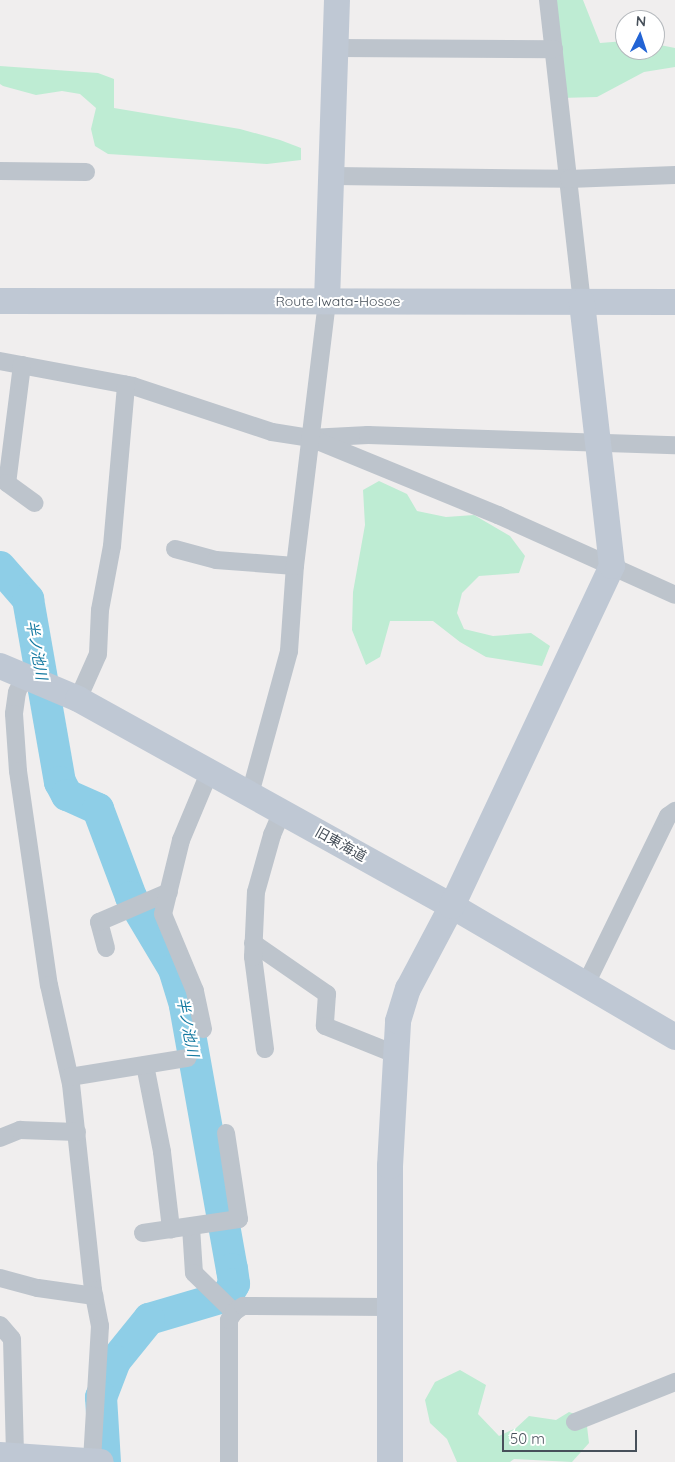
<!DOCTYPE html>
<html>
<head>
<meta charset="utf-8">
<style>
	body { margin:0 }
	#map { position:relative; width:675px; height:1462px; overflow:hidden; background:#f0eeee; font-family:Quicksand,"Noto Sans JP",sans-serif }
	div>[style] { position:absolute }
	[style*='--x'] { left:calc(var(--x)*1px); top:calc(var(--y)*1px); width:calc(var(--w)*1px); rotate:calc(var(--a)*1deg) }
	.green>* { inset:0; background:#beecd3 }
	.river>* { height:32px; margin:-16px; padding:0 16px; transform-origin:16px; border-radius:16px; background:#8ecee7 }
	.street>* { height:18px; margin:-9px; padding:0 9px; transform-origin:9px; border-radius:9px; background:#bdc4cc }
	.secondary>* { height:26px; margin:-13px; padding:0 13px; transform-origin:13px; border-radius:13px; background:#bfc8d4 }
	span { translate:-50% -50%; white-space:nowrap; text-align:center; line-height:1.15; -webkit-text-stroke:4px #fff; paint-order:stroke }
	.street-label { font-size:14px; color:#47505a }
	.water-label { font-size:15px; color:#1479a0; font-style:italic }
	.north { position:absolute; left:615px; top:10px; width:50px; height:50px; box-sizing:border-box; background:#fff; border:1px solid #b5b9bd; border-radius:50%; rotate:4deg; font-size:14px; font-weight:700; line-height:20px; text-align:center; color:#47505a }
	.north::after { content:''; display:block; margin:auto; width:18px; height:22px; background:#2364d5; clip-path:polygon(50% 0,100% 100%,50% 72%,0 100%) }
	.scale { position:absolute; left:502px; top:1430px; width:135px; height:22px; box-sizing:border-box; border:2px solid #47505a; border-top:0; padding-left:6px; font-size:15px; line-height:18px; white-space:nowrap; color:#47505a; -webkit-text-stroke:4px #fff; paint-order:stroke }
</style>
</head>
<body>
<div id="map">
	<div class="green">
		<div style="clip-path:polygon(550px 0,583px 0,600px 43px,625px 41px,625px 50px,655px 50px,655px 44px,675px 48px,675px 67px,644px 72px,597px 97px,560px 98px)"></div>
		<div style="clip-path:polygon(0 66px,98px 73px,114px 79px,114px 108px,240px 129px,280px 140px,301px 148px,301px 160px,267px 164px,108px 154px,95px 146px,91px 129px,96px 108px,80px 94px,62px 91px,36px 95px,3px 86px,0 84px)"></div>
		<div style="clip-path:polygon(379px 481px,407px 494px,417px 511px,446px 517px,474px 515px,510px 536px,525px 556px,519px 573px,479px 576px,462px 593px,457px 613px,464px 629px,493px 636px,531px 633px,550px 646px,542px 666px,486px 657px,460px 642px,433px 621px,390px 621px,380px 657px,366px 665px,352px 630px,353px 592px,365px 525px,363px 490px)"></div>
		<div style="clip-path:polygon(460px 1370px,486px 1385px,478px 1414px,499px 1436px,516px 1428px,529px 1416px,556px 1420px,569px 1412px,586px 1418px,589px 1443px,572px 1462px,514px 1459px,510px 1462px,457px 1462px,447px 1439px,430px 1423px,425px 1400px,435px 1382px)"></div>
	</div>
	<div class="river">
		<div style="--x:0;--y:567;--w:43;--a:48.8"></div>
		<div style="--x:28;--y:599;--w:186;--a:80.1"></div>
		<div style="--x:60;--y:782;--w:15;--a:62"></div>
		<div style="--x:67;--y:795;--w:34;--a:24"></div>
		<div style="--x:98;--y:809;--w:94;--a:69.4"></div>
		<div style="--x:131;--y:897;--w:84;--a:59.2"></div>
		<div style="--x:174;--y:969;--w:39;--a:73"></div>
		<div style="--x:185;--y:1006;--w:267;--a:79.9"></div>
		<div style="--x:232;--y:1269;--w:15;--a:82"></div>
		<div style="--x:234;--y:1284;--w:14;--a:120"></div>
		<div style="--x:227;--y:1296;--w:81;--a:163.6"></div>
		<div style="--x:149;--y:1319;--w:54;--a:129"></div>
		<div style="--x:115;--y:1361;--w:39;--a:111"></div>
		<div style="--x:101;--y:1397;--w:65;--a:86.5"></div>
	</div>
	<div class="street">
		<div style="--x:548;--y:0;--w:304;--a:83.6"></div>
		<div style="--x:337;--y:48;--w:217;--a:0.3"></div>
		<div style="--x:0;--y:171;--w:86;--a:0.7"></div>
		<div style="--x:334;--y:176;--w:235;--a:0.7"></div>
		<div style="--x:569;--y:179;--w:106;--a:-2.2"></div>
		<div style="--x:0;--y:361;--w:135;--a:10.6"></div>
		<div style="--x:133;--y:386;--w:146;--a:18.3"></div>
		<div style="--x:272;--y:432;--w:38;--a:9"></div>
		<div style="--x:310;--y:438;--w:58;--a:-3"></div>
		<div style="--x:368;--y:435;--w:307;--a:1.9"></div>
		<div style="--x:22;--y:365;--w:119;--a:97.2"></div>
		<div style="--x:7;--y:483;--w:34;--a:36"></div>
		<div style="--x:315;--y:440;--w:198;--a:22.3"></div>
		<div style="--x:498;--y:515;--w:194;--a:24.3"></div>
		<div style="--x:175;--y:549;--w:42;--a:15"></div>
		<div style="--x:216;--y:560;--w:79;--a:4.3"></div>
		<div style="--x:25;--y:675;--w:19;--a:115"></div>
		<div style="--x:17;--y:692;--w:22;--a:98"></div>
		<div style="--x:14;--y:714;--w:57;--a:86"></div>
		<div style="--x:18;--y:771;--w:216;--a:81.8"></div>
		<div style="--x:49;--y:985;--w:101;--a:77.5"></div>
		<div style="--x:71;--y:1084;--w:207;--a:83.9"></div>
		<div style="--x:93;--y:1290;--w:37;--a:79"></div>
		<div style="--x:100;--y:1326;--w:135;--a:93.4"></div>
		<div style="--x:78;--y:699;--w:49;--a:-66"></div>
		<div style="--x:98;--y:654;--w:44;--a:-87.4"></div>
		<div style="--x:100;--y:610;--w:65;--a:-79.4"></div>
		<div style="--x:112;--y:546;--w:162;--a:-85"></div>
		<div style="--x:250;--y:794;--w:148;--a:-74.7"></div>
		<div style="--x:289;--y:651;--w:85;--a:-86"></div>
		<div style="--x:295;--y:566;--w:267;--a:-83.1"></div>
		<div style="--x:253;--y:943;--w:90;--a:34.6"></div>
		<div style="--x:327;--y:994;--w:32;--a:94"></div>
		<div style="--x:325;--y:1026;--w:75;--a:21.8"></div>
		<div style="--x:106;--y:948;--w:27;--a:-105"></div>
		<div style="--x:99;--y:922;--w:76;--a:-23.2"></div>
		<div style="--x:586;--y:984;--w:187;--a:-64"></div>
		<div style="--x:668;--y:816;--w:9;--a:-36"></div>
		<div style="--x:203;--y:1029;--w:39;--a:-102"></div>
		<div style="--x:195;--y:991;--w:83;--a:-112.6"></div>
		<div style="--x:163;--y:914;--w:76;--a:-76.3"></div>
		<div style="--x:181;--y:840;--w:73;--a:-67.3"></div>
		<div style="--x:265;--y:1049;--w:93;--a:-97.4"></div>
		<div style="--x:253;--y:957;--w:65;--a:-87.4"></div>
		<div style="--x:256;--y:892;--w:59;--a:-74.3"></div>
		<div style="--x:272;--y:835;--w:25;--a:-67"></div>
		<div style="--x:145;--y:1065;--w:89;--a:78.9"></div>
		<div style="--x:162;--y:1152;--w:78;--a:83.3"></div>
		<div style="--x:70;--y:1077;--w:119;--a:-9.2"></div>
		<div style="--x:0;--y:1138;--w:22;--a:-22"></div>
		<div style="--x:20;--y:1130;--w:57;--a:2"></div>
		<div style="--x:191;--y:1227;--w:46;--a:86.3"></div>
		<div style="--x:194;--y:1273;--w:56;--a:44.3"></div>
		<div style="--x:143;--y:1233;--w:97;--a:-8.3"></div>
		<div style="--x:239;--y:1219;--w:87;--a:-98.6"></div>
		<div style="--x:0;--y:1278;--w:39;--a:15"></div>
		<div style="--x:38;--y:1288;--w:57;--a:8.1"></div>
		<div style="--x:0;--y:1325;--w:18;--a:49"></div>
		<div style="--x:12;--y:1339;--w:117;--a:88.5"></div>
		<div style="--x:575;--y:1422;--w:108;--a:-21.8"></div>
		<div style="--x:229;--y:1462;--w:142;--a:-90"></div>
		<div style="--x:229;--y:1320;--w:9;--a:-58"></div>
		<div style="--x:234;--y:1312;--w:11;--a:-34"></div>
		<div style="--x:243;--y:1306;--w:144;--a:0.4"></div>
	</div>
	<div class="secondary">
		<div style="--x:0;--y:301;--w:675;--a:0.08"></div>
		<div style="--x:327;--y:301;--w:301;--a:-88.1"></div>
		<div style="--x:0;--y:666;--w:85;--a:22.9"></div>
		<div style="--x:78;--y:699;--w:427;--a:29"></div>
		<div style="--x:452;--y:906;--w:259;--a:30.4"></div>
		<div style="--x:0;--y:1455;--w:101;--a:4"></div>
		<div style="--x:390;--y:1462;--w:296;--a:-90"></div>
		<div style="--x:390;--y:1166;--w:145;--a:-86.8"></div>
		<div style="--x:398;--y:1021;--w:34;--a:-73"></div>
		<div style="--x:408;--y:989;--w:94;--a:-62.1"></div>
		<div style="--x:452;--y:906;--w:376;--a:-64.8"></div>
		<div style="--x:612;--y:566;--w:266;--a:-96.5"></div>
	</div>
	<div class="street-label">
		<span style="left:338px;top:301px">Route Iwata-Hosoe</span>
		<span style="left:341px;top:844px;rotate:29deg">旧東海道</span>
	</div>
	<div class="water-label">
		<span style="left:37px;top:650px;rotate:80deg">半ノ池川</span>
		<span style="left:188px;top:1027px;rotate:79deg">半ノ池川</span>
	</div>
	<div class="north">N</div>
	<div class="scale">50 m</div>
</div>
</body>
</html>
